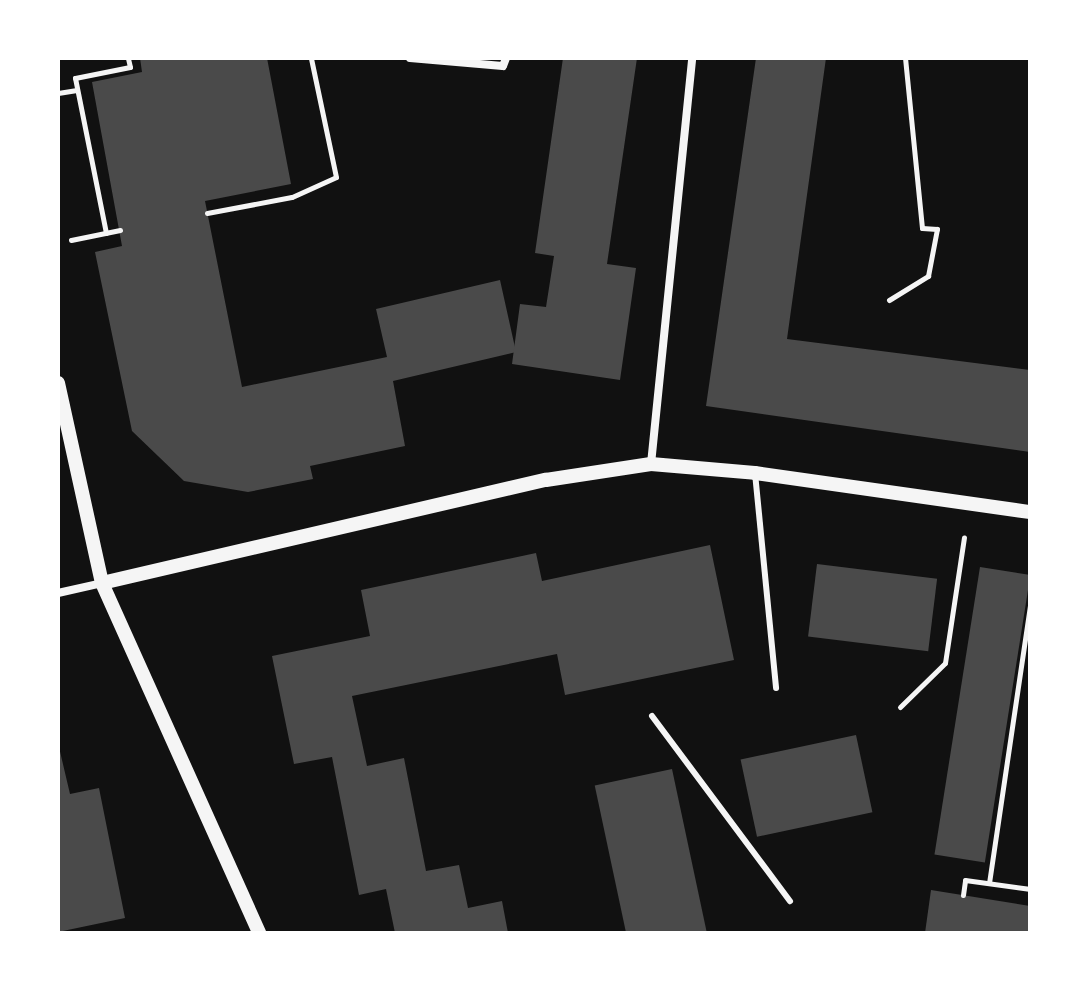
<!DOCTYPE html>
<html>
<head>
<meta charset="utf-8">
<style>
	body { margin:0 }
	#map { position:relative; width:1088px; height:991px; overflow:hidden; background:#111; font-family:Inter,sans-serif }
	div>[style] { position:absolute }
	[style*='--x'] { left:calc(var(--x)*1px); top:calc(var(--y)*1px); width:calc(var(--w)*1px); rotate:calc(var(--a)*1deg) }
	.building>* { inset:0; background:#4a4a4a; transform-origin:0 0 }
	.path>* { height:5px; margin:-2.5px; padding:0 2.5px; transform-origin:2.5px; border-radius:2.5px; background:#f5f5f5 }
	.service>* { height:6px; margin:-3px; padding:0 3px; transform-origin:3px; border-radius:3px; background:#f5f5f5 }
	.minor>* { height:8px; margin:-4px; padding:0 4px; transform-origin:4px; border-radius:4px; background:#f5f5f5 }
	.tertiary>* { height:14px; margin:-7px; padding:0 7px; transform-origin:7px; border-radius:7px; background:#f5f5f5 }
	span { translate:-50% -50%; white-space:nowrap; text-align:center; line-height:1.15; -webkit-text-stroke:6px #fff; paint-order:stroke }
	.frame { position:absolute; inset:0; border:60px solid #fff; pointer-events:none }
</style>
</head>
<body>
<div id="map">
	<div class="building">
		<div style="clip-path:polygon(140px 58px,267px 58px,291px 184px,205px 201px,242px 387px,387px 357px,376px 309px,500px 280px,516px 352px,393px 381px,405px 446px,310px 466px,313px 479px,248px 492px,184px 481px,132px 431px,95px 252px,122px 246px,92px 82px,142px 72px)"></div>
		<div style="clip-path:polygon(563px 58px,637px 58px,607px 264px,636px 268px,620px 380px,512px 364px,520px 304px,546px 307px,554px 256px,535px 253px)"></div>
		<div style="clip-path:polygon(756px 58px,826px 58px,787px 339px,1030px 370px,1030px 452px,706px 406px)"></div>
		<div style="clip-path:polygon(710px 545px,734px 660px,565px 695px,557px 654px,352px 696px,367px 766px,404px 758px,426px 871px,459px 865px,468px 908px,502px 901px,508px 933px,395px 933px,386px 889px,359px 895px,332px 757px,294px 764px,272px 656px,370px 636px,361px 590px,536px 553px,542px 581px)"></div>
		<div style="left:817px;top:564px;width:121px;height:73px;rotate:7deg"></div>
		<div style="left:980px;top:567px;width:51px;height:291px;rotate:9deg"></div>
		<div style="left:856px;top:735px;width:79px;height:118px;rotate:78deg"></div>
		<div style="clip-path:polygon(58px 743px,70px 794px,99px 788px,125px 918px,58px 932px)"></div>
		<div style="left:672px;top:769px;width:167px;height:79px;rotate:78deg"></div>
		<div style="clip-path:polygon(931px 890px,1030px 906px,1030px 933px,925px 933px)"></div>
	</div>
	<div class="path">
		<div style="--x:58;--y:93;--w:19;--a:-9"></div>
		<div style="--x:207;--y:213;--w:86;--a:-10.7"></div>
		<div style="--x:292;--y:197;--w:48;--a:-24.4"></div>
		<div style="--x:336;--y:177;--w:122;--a:-101.9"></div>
		<div style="--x:106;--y:233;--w:158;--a:-101.3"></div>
		<div style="--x:75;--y:78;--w:56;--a:-11.3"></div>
		<div style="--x:130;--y:67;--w:9;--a:-103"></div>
		<div style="--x:71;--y:240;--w:50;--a:-11.5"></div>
		<div style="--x:889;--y:300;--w:46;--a:-31.6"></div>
		<div style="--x:928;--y:276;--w:48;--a:-79.2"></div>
		<div style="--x:937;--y:229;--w:15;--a:-176"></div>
		<div style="--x:922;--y:228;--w:171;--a:-95.7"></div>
		<div style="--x:900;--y:707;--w:63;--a:-44.4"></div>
		<div style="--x:945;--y:663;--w:127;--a:-81.4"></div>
		<div style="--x:989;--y:883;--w:281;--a:-81.6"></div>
		<div style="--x:963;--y:895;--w:15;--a:-82"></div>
		<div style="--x:965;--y:880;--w:66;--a:7.9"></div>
	</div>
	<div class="service">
		<div style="--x:755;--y:473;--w:216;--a:84.4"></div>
		<div style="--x:652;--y:716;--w:231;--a:53.3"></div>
	</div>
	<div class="minor">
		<div style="--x:410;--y:58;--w:93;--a:4.9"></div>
		<div style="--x:503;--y:66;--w:9;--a:-69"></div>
		<div style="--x:651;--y:464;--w:408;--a:-84.2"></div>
		<div style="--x:58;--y:593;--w:45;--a:-12.8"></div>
	</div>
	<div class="tertiary">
		<div style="--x:58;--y:383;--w:205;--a:77.6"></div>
		<div style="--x:102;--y:583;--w:384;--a:65.8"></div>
		<div style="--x:102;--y:583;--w:456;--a:-13.1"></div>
		<div style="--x:546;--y:480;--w:106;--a:-8.7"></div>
		<div style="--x:651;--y:464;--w:104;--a:4.9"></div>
		<div style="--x:755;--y:473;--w:278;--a:8.1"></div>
	</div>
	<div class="frame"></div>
</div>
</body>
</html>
